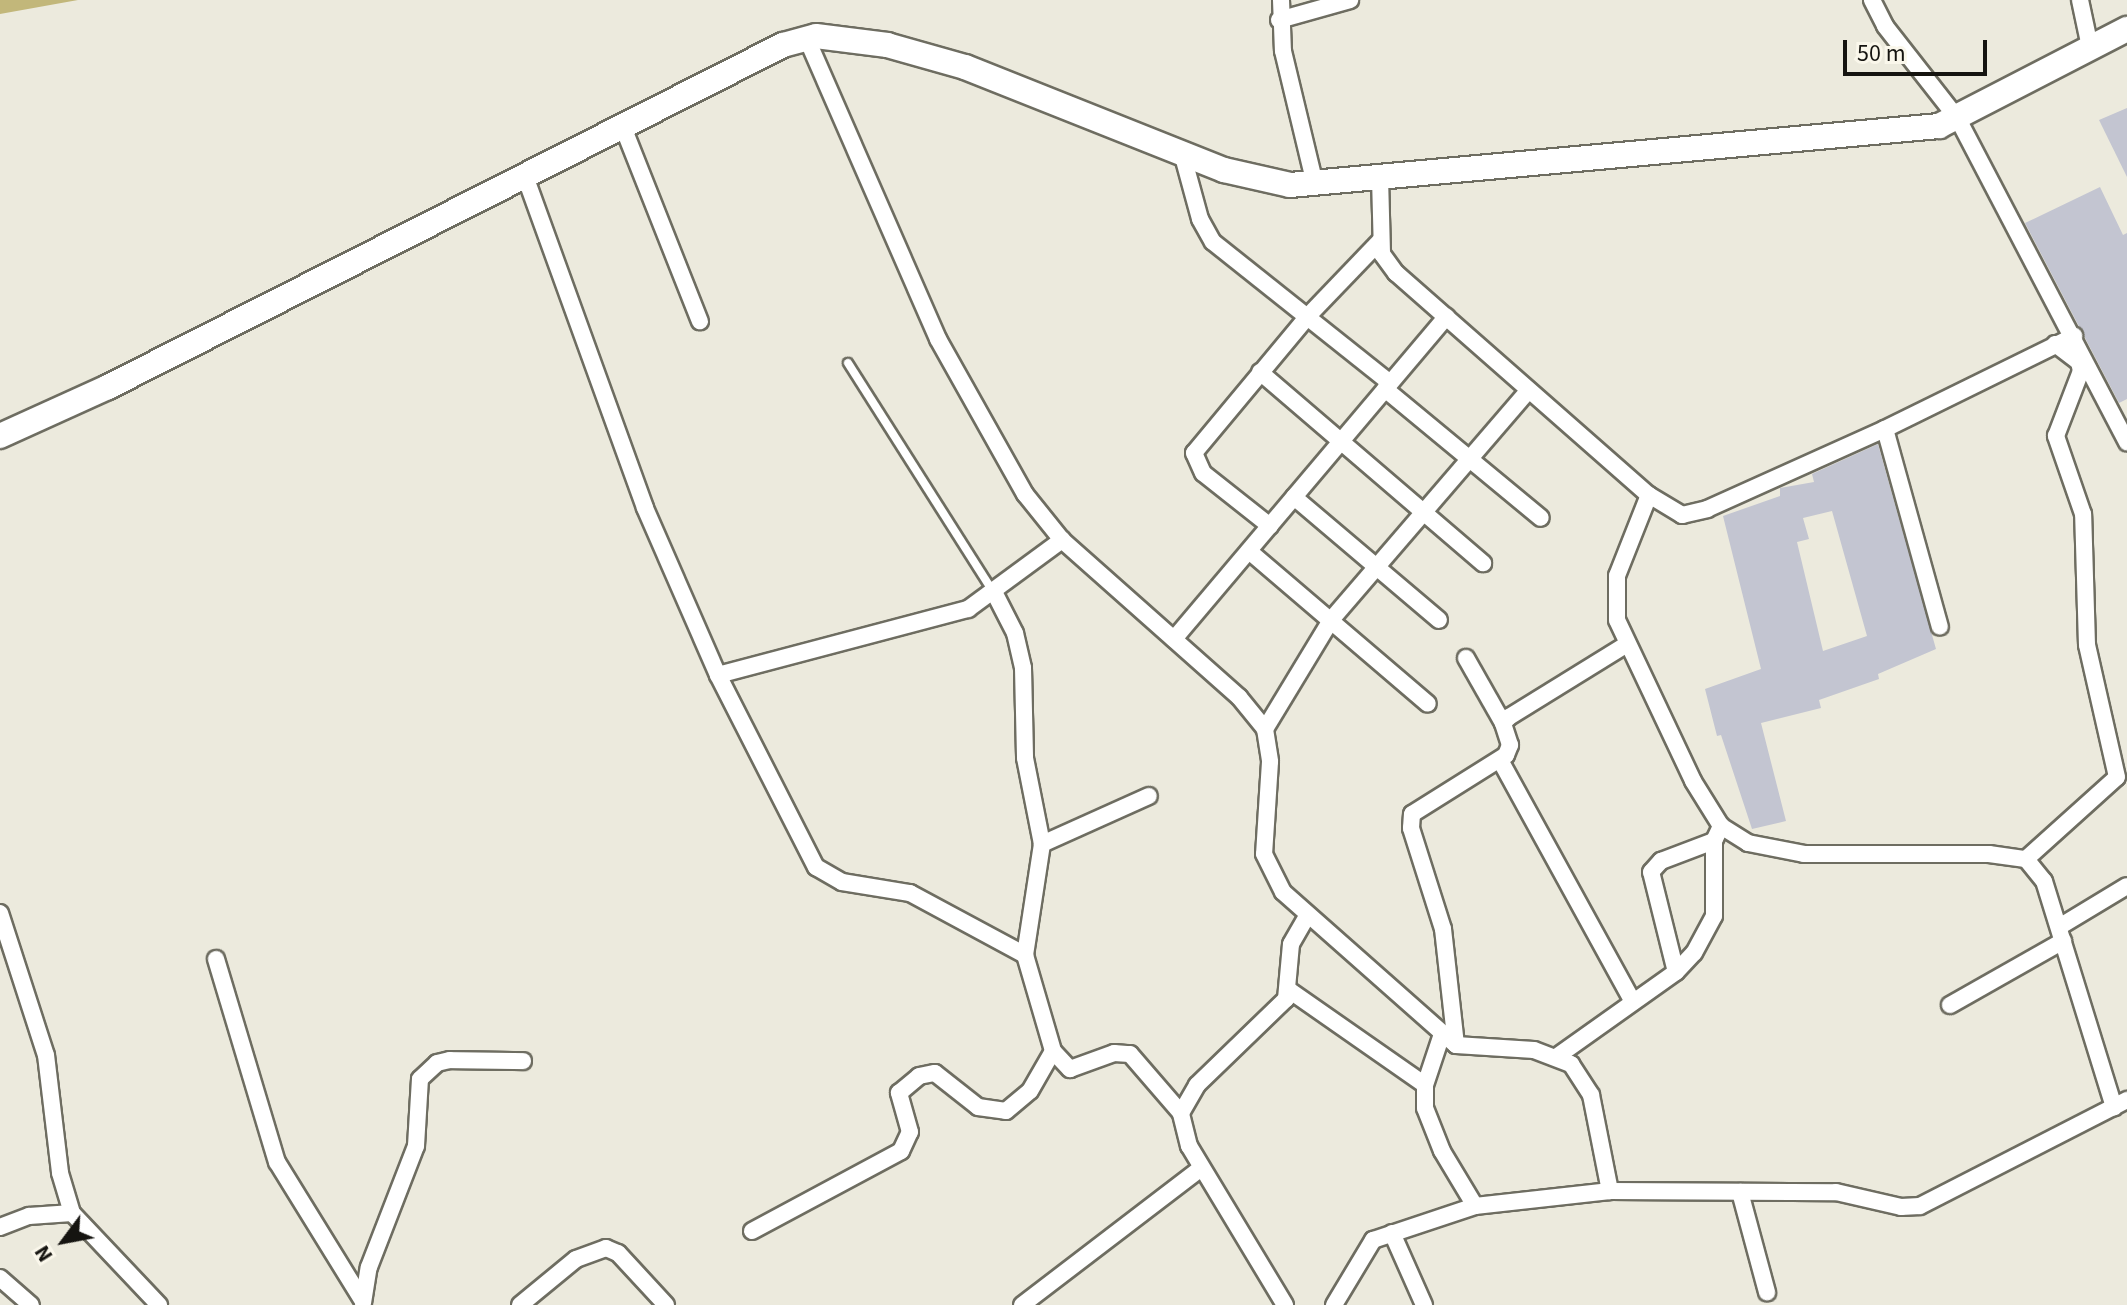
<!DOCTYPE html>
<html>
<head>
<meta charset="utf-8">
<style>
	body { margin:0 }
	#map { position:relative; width:2127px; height:1305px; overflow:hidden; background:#eceadd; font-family:"Source Sans 3",sans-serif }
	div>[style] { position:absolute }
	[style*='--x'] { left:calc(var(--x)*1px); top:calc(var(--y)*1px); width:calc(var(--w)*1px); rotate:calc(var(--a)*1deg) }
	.water>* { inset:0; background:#c2b77a }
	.building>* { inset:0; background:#c3c5d1 }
	.roads { filter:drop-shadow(2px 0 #6e6d61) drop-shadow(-2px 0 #6e6d61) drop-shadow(0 2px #6e6d61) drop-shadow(0 -2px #6e6d61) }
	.lane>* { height:8px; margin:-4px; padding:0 4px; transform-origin:4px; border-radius:4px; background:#fff }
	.street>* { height:16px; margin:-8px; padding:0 8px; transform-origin:8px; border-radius:8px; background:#fff }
	.secondary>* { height:24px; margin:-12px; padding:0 12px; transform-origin:12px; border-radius:12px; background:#fff }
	span { translate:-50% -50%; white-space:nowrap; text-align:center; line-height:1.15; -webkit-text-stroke:6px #faf7eb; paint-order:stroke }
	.north { position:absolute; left:24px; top:1201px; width:80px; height:80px; -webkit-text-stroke:6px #faf7eb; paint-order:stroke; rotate:238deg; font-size:22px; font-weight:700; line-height:32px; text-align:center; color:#151410 }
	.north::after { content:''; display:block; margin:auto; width:28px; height:36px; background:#151410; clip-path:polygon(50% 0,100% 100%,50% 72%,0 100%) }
	.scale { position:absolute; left:1843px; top:40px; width:144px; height:36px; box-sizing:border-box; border:4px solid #151410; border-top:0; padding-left:10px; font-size:24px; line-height:28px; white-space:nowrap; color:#151410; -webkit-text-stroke:6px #faf7eb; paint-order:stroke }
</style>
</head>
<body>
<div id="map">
	<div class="water">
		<div style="clip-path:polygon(0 0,78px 0,0 14px)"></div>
	</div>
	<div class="building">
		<div style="clip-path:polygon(2127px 108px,2127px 177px,2099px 120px)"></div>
		<div style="clip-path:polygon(2100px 187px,2123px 235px,2127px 233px,2127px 399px,2119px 403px,2025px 223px)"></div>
		<div style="clip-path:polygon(evenodd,1878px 444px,1936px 649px,1878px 674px,1879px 679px,1819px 700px,1821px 708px,1761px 723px,1786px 821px,1752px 829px,1721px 735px,1717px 736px,1705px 689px,1761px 669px,1723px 516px,1780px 496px,1780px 488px,1814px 482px,1812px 474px,1878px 444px,1832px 511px,1867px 636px,1823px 651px,1797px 542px,1809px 539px,1803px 518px,1832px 511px)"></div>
	</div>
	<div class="roads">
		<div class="lane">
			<div style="--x:848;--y:363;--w:272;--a:57.6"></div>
		</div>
		<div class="street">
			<div style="--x:1281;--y:0;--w:51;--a:87.8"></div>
			<div style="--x:1283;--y:51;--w:137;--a:76.5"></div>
			<div style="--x:1872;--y:0;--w:29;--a:63"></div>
			<div style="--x:1885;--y:26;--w:118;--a:51.9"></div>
			<div style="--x:1958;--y:119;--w:365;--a:62.4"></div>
			<div style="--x:2080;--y:0;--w:48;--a:78"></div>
			<div style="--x:1279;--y:20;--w:74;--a:-15.7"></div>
			<div style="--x:807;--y:39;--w:327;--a:66.4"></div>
			<div style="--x:938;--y:339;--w:178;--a:60.7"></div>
			<div style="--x:1025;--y:494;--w:59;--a:51.2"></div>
			<div style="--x:1062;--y:540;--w:237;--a:41.6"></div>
			<div style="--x:1239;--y:697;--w:41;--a:50.9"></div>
			<div style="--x:1265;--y:729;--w:33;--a:81"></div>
			<div style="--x:1270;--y:762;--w:92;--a:93.7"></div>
			<div style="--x:1264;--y:854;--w:42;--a:63.4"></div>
			<div style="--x:1283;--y:892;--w:231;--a:41.5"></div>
			<div style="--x:1456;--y:1045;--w:78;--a:3.7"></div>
			<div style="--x:1534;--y:1050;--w:40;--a:21"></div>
			<div style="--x:1571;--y:1064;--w:37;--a:57"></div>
			<div style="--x:1591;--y:1095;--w:98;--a:78.8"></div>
			<div style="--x:623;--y:127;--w:209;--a:68.4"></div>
			<div style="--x:1182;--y:153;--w:68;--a:74.7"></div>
			<div style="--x:1200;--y:219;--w:26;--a:61"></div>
			<div style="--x:1213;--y:242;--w:226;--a:38.5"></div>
			<div style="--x:525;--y:176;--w:353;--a:70.1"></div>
			<div style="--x:645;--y:508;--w:182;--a:66.4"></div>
			<div style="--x:718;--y:675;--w:216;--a:63"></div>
			<div style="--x:816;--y:867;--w:30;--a:30"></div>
			<div style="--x:842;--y:882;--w:69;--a:9.2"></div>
			<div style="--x:910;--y:893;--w:131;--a:28.3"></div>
			<div style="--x:1380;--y:177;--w:77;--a:88.5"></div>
			<div style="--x:1382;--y:254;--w:24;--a:54"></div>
			<div style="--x:1396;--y:273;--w:337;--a:41.3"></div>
			<div style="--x:1649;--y:495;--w:39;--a:31"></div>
			<div style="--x:1682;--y:515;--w:26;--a:-13"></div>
			<div style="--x:1707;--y:509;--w:195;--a:-24.2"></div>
			<div style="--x:1885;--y:429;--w:211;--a:-26.2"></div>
			<div style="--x:1260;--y:372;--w:294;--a:40.6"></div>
			<div style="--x:1385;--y:389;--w:202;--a:39.6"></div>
			<div style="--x:1885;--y:429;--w:205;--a:74.5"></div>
			<div style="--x:1649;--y:495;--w:87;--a:111.6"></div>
			<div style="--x:1617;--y:576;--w:44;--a:90"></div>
			<div style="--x:1617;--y:620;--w:178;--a:64.7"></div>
			<div style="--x:1693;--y:781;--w:53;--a:58.1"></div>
			<div style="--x:1721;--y:826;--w:32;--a:32"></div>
			<div style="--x:1748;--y:843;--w:57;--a:11.1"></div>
			<div style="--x:1804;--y:854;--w:185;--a:0"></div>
			<div style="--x:1989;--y:854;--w:37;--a:8"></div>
			<div style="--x:2026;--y:859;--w:28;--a:51"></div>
			<div style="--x:2044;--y:881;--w:237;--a:72.8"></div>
			<div style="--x:1294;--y:497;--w:190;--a:40.3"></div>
			<div style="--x:1270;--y:526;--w:85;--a:-141.7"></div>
			<div style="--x:1203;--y:473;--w:22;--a:-114"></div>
			<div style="--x:1194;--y:453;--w:180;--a:-50.2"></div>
			<div style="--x:1309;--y:315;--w:103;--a:-46.2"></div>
			<div style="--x:1249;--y:551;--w:235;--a:40.5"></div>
			<div style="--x:995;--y:594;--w:44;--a:62.9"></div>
			<div style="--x:1015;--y:633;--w:36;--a:77"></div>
			<div style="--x:1023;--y:668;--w:90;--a:88.7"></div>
			<div style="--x:1025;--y:758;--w:88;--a:78.8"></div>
			<div style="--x:1042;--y:844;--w:112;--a:98.7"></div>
			<div style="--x:1025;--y:955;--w:100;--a:73.7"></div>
			<div style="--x:1053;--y:1051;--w:25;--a:47"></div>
			<div style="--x:1070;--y:1069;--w:47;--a:-20"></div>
			<div style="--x:1114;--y:1053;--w:16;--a:4"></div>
			<div style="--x:1130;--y:1054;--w:78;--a:49.2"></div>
			<div style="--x:1174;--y:639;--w:422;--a:-49.8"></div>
			<div style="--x:1466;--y:658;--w:75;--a:60.4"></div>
			<div style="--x:718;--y:675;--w:259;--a:-14.8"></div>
			<div style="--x:968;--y:609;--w:117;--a:-36.3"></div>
			<div style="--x:1265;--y:729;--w:127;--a:-58.8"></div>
			<div style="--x:1331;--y:620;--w:303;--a:-49.3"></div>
			<div style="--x:1500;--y:760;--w:276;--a:61.2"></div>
			<div style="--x:1042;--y:844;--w:117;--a:-24.2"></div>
			<div style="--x:2026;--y:859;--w:122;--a:-42"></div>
			<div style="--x:2117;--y:777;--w:135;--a:-102.8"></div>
			<div style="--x:2087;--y:645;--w:131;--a:-91.7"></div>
			<div style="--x:2083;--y:514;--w:83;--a:-109.1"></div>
			<div style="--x:2056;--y:436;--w:70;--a:-69"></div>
			<div style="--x:2081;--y:371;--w:9;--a:-103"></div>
			<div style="--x:2079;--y:362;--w:30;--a:-143"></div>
			<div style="--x:0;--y:913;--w:149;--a:72.1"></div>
			<div style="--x:46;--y:1055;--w:119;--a:83.2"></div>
			<div style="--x:60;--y:1173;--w:42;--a:73.3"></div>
			<div style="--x:72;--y:1213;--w:127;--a:46.6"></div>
			<div style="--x:2059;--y:927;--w:79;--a:-31.1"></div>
			<div style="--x:216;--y:959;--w:212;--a:73.3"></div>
			<div style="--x:277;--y:1162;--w:163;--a:58.3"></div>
			<div style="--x:1676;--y:972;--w:103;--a:-104"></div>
			<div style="--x:1651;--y:872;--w:15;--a:-48"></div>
			<div style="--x:1661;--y:861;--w:57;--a:-20.7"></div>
			<div style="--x:1289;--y:990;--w:166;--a:34.9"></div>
			<div style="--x:1950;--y:1005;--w:130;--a:-29.5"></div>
			<div style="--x:1442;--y:1034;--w:54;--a:108.4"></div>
			<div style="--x:1425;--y:1085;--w:23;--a:90"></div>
			<div style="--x:1425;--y:1108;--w:46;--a:68.4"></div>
			<div style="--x:1442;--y:1151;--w:64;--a:59"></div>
			<div style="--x:1456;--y:1045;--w:117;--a:-96.4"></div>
			<div style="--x:1443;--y:929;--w:106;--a:-107.6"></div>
			<div style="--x:1411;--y:828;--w:14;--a:-86"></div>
			<div style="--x:1412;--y:814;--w:111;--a:-32.1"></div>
			<div style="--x:1506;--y:755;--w:11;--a:-68"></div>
			<div style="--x:1510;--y:745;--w:23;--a:-108"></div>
			<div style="--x:1503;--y:723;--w:8;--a:-45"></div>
			<div style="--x:1509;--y:717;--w:139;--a:-31.7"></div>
			<div style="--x:1559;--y:1055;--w:143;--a:-35.4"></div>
			<div style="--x:1676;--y:972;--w:26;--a:-47"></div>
			<div style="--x:1694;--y:953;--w:42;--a:-61.6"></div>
			<div style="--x:1714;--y:916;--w:75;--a:-90"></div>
			<div style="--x:1714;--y:841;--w:17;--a:-65"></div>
			<div style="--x:1740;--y:1192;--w:104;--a:74.9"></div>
			<div style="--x:0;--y:1227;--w:31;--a:-21"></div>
			<div style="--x:29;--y:1216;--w:43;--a:-4"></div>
			<div style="--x:752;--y:1231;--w:169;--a:-28.2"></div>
			<div style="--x:901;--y:1151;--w:21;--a:-65"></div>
			<div style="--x:910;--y:1132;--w:41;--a:-105.8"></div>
			<div style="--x:899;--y:1093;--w:26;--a:-40"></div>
			<div style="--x:919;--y:1076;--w:16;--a:-11"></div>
			<div style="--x:935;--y:1073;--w:55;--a:38.3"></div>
			<div style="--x:978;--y:1107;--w:28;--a:8"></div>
			<div style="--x:1006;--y:1111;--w:31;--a:-40"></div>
			<div style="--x:1030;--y:1091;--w:46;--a:-60.1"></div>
			<div style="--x:1392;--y:1233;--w:79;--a:66"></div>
			<div style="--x:0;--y:1278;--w:41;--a:41.1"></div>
			<div style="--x:363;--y:1303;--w:36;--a:-81"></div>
			<div style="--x:369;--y:1267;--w:130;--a:-68.8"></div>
			<div style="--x:416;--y:1146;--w:67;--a:-86.6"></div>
			<div style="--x:420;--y:1079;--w:23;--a:-43"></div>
			<div style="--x:437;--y:1063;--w:13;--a:-13"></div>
			<div style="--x:450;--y:1060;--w:73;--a:0.8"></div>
			<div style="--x:520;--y:1305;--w:72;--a:-39.4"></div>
			<div style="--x:576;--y:1259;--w:32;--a:-20"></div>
			<div style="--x:606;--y:1248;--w:13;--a:23"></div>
			<div style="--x:618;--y:1253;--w:71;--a:47.3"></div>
			<div style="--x:1022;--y:1305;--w:225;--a:-37.4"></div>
			<div style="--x:1285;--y:1305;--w:186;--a:-121.1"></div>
			<div style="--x:1189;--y:1146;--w:34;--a:-104"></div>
			<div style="--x:1181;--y:1113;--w:32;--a:-60"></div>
			<div style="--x:1197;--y:1085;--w:124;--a:-44"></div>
			<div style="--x:1286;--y:999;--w:55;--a:-84.8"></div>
			<div style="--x:1291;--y:944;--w:34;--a:-60"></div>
			<div style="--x:1334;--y:1305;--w:76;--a:-59"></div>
			<div style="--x:1373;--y:1240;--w:108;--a:-18.4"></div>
			<div style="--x:1475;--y:1206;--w:136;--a:-6.3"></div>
			<div style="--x:1610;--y:1191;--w:226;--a:0.3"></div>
			<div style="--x:1836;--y:1192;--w:67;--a:13"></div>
			<div style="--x:1901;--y:1207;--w:19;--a:-3"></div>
			<div style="--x:1920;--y:1206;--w:233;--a:-27.1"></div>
		</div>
		<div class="secondary">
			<div style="--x:0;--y:436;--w:119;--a:-24.4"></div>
			<div style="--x:108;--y:387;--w:757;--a:-26.87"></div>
			<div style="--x:783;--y:45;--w:34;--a:-15"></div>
			<div style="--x:816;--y:36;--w:72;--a:7.2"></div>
			<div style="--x:887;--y:45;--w:81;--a:15.8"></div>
			<div style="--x:965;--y:67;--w:279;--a:21.7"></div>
			<div style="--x:1224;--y:170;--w:68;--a:12.8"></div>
			<div style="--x:1290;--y:185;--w:652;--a:-5.19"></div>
			<div style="--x:1939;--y:126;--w:212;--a:-27.3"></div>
		</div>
	</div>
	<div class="north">N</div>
	<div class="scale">50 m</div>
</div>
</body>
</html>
